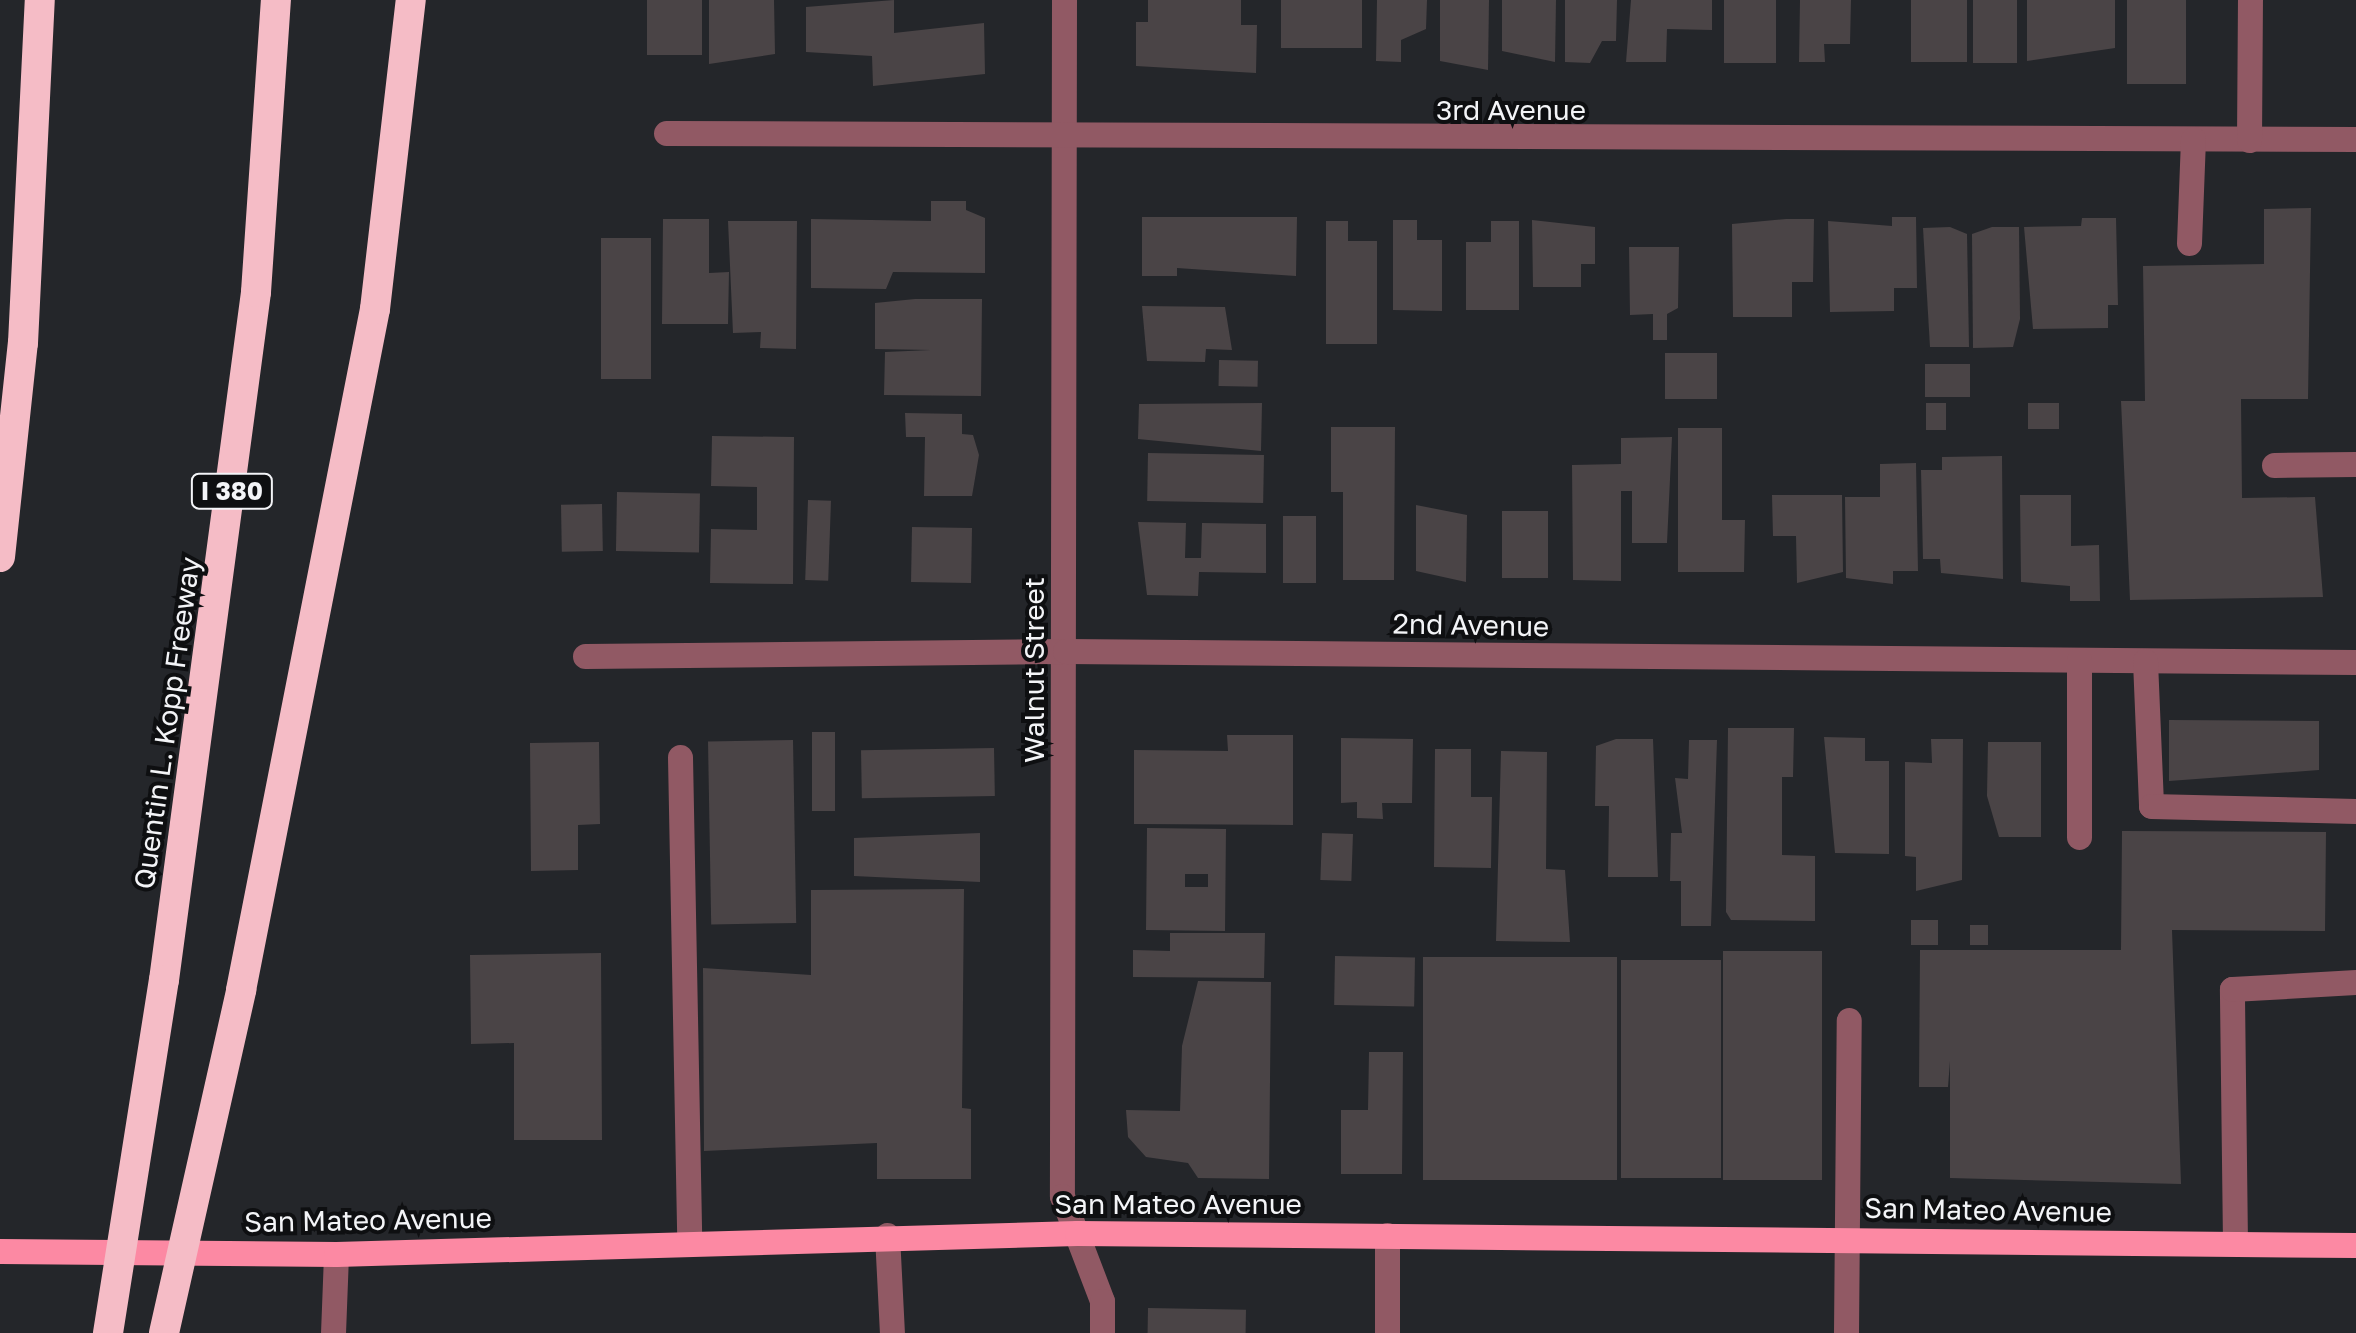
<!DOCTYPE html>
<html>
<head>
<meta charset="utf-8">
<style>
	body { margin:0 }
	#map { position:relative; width:2356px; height:1333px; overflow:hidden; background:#24262a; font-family:"Golos Text",sans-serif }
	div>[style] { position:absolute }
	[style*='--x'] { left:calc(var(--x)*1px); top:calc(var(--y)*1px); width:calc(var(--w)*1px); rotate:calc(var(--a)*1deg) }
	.building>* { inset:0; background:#4a4446; transform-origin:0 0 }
	.minor>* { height:25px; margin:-12.5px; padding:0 12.5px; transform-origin:12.5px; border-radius:12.5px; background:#915964 }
	.major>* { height:25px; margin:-12.5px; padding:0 12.5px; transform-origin:12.5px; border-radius:12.5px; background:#fc89a3 }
	.highway>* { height:30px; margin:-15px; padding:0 15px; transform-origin:15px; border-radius:15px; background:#f5bcc6 }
	.highway-bridge>* { height:30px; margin:-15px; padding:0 15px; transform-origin:15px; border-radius:15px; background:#f5bcc6 }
	span { translate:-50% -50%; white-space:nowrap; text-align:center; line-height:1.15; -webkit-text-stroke:8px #0e0f11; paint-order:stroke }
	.shield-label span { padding:2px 8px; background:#0e0f11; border:2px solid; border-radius:8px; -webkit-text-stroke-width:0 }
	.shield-label { font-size:25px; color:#f3f4f7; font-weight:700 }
	.street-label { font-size:28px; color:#f3f4f7 }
</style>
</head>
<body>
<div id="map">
	<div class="building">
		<div style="left:647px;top:0;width:55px;height:55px"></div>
		<div style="clip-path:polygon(709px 0,774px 0,775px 54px,709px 64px)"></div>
		<div style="clip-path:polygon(894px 0,894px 33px,984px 23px,985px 74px,873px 86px,872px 56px,806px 52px,806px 7px)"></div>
		<div style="clip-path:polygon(1148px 0,1241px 0,1241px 25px,1257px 25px,1256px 73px,1136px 66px,1136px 22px,1148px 22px)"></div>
		<div style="left:1281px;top:0;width:81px;height:48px"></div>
		<div style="clip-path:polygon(1377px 0,1427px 0,1426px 29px,1401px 40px,1401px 62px,1376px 61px)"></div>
		<div style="clip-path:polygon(1440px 0,1489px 0,1488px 70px,1440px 61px)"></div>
		<div style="clip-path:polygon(1502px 0,1556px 0,1555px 62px,1502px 51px)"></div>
		<div style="clip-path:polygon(1565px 0,1617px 0,1616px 41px,1602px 41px,1590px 63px,1565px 62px)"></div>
		<div style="clip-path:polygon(1631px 0,1712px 0,1712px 30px,1667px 29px,1666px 62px,1626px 62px)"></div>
		<div style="left:1724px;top:0;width:52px;height:63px"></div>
		<div style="clip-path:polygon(1800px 0,1851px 0,1850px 44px,1824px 44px,1825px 62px,1799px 62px)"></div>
		<div style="left:1911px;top:0;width:56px;height:62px"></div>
		<div style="left:1973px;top:0;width:44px;height:63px"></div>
		<div style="clip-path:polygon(2027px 0,2115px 0,2115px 48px,2027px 61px)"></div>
		<div style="left:2127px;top:0;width:59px;height:84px"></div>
		<div style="clip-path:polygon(931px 201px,966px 201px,966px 210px,985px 218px,985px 273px,893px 272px,886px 289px,811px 288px,811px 219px,931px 221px)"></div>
		<div style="clip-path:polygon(2311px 208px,2308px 399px,2241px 399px,2242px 498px,2315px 497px,2323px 597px,2130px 600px,2121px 401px,2145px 401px,2143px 266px,2264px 264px,2264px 209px)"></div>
		<div style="clip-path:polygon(1142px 217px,1297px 217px,1296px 276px,1177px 268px,1177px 276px,1142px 276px)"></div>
		<div style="clip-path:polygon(1892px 217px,1916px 217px,1917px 288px,1894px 288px,1894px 311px,1830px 312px,1828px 221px,1892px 226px)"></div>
		<div style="clip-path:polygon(2082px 218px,2116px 218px,2118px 305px,2108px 305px,2108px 328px,2033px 329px,2024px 227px,2081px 226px)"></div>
		<div style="clip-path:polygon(663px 219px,709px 219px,709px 273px,729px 272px,728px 324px,662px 324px)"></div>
		<div style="clip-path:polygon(1786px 219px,1814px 219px,1813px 282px,1792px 282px,1792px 317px,1733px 317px,1732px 224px)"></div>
		<div style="clip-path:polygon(1393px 220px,1417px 220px,1417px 240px,1442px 240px,1442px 311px,1393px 310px)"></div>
		<div style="clip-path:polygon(1532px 220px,1595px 227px,1595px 264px,1581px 264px,1581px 287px,1533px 287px)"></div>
		<div style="clip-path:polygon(728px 221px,797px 221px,796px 349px,760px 348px,761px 332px,733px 333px)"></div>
		<div style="clip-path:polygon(1326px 221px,1348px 221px,1348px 241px,1377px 241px,1377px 344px,1326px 344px)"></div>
		<div style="clip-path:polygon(1491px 221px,1519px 221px,1519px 310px,1466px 310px,1466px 242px,1491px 242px)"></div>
		<div style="clip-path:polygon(1950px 227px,1967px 234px,1969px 347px,1930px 347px,1923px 228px)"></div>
		<div style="clip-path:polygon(1992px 227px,2019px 227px,2020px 319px,2013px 347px,1973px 348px,1972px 234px)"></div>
		<div style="left:601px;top:238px;width:50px;height:141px"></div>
		<div style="clip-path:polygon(1629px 247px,1679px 247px,1678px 308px,1667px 314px,1667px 340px,1653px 340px,1653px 314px,1630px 315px)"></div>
		<div style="clip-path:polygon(915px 299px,982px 299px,981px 396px,884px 395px,885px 352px,931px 350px,875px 349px,875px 303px)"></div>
		<div style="clip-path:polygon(1142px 306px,1225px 307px,1232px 350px,1206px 349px,1205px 362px,1147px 361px)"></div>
		<div style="left:1665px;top:353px;width:52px;height:46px"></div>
		<div style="left:1219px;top:360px;width:39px;height:26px;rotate:1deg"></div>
		<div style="left:1925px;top:364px;width:45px;height:33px"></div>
		<div style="clip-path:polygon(1262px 403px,1261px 451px,1138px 439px,1139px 404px)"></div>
		<div style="left:1946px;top:403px;width:27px;height:20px;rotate:90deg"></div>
		<div style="left:2028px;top:403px;width:31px;height:26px"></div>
		<div style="clip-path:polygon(905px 413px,962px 414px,962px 434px,973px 435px,979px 455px,972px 496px,924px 496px,925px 437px,906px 437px)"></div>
		<div style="clip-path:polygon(1331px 427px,1395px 427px,1394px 580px,1343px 580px,1343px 492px,1331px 492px)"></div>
		<div style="clip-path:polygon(1678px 428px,1722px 428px,1722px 520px,1745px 520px,1744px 572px,1678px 572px)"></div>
		<div style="clip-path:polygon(712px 436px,794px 437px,793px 584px,710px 583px,711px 529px,757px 530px,757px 487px,711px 486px)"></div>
		<div style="clip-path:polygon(1672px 437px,1667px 543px,1632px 543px,1632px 491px,1621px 491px,1621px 581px,1573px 580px,1572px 465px,1621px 464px,1621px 438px)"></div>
		<div style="left:1148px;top:453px;width:116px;height:48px;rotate:1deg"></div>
		<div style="clip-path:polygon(2002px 456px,2003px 579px,1941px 573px,1940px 559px,1923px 559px,1921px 470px,1942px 470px,1942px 457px)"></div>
		<div style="clip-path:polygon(1916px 463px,1918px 571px,1893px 571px,1893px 584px,1846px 578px,1845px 497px,1880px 497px,1880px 464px)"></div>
		<div style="left:617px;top:492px;width:83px;height:59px;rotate:1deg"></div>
		<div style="clip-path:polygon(1772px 495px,1842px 495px,1843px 572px,1797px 583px,1796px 536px,1773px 536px)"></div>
		<div style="clip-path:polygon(2020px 495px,2071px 495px,2071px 546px,2099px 545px,2100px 601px,2070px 601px,2070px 586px,2021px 582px)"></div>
		<div style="left:808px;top:500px;width:23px;height:80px;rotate:2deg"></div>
		<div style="left:602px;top:504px;width:47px;height:41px;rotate:89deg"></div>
		<div style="clip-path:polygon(1416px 505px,1467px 515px,1466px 582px,1416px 571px)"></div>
		<div style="left:1502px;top:511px;width:46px;height:67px"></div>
		<div style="left:1283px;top:516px;width:33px;height:67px"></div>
		<div style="clip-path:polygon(1138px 522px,1186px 523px,1185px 558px,1201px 558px,1202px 523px,1266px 524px,1266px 573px,1199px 572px,1198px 596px,1147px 595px)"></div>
		<div style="left:912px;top:527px;width:60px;height:55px;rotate:1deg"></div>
		<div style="clip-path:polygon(2169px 720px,2319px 721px,2319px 770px,2169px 781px)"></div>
		<div style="clip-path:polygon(1728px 728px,1794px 728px,1793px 777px,1782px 777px,1782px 855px,1815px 856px,1815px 921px,1731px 920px,1726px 912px)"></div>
		<div style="left:835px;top:732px;width:79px;height:23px;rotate:90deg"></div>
		<div style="clip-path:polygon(1227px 735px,1293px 735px,1293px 825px,1134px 824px,1134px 750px,1228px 751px)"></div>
		<div style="clip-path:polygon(1824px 737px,1865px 738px,1865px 761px,1889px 761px,1889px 854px,1835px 853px)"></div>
		<div style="clip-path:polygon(1341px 738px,1413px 739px,1412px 803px,1382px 803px,1383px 819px,1357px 818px,1357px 802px,1341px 803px)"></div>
		<div style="clip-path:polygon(1616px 739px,1653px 739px,1658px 877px,1608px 877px,1609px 806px,1595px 806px,1596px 746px)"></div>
		<div style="clip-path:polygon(1931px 739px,1963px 739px,1962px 880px,1916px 891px,1916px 857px,1905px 856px,1905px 762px,1932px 763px)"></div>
		<div style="left:793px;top:740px;width:183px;height:85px;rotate:89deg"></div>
		<div style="clip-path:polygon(1689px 740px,1717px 740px,1711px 926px,1681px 926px,1681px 881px,1670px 881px,1671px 833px,1682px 833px,1675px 778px,1688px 779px)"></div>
		<div style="clip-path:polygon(599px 742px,600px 824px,578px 825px,578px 870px,531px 871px,530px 743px)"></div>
		<div style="clip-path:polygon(1988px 742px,2041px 742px,2041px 837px,1999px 837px,1987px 796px)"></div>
		<div style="left:994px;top:748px;width:48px;height:133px;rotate:89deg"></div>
		<div style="clip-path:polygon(1435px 749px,1471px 749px,1471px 797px,1492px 797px,1491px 868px,1434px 867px)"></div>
		<div style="clip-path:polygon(1501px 751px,1547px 752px,1546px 869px,1565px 870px,1570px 942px,1496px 941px)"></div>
		<div style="clip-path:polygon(evenodd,1147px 828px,1226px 829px,1225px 931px,1146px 930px,1147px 828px,1185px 874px,1208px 874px,1208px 887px,1185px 887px,1185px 874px)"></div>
		<div style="clip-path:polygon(2122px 831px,2326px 832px,2325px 931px,2172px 930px,2181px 1184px,1950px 1178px,1950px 1061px,1948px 1087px,1919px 1087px,1920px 950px,2121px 950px)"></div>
		<div style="clip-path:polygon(980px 833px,980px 882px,854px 876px,854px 838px)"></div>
		<div style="left:1322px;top:833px;width:31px;height:47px;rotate:2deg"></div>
		<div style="clip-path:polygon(964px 889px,962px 1108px,971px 1109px,971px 1179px,877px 1179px,877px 1143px,704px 1151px,703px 968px,811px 975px,811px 890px)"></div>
		<div style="left:1911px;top:920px;width:27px;height:25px"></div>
		<div style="left:1970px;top:925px;width:18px;height:20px"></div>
		<div style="clip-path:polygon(1170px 933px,1265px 933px,1264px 978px,1133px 977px,1133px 950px,1170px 951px)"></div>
		<div style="left:1822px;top:951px;width:229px;height:99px;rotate:90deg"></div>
		<div style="clip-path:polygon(601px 953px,602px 1140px,514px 1140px,514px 1043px,471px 1044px,470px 955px)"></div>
		<div style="left:1335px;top:956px;width:80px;height:49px;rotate:1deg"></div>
		<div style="left:1423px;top:957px;width:194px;height:223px"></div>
		<div style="left:1621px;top:960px;width:100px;height:218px"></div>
		<div style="clip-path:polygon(1198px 981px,1271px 982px,1269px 1179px,1198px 1178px,1188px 1163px,1146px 1157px,1128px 1137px,1126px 1110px,1180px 1111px,1182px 1046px)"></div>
		<div style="clip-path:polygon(1369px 1052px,1403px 1052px,1402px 1174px,1341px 1174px,1341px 1110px,1368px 1110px)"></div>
		<div style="left:1148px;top:1308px;width:98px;height:25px;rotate:1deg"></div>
	</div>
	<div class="minor">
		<div style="--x:1064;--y:0;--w:1196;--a:90.1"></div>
		<div style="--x:1062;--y:1196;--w:112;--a:69.1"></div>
		<div style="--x:1102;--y:1301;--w:32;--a:90"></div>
		<div style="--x:666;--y:133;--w:1690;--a:0.2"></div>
		<div style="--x:2249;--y:140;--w:140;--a:-89.6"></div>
		<div style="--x:2189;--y:243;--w:104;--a:-87.8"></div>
		<div style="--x:2274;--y:465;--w:82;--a:-0.7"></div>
		<div style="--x:585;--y:656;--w:480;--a:-0.6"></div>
		<div style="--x:1065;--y:651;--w:1291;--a:0.49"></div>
		<div style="--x:2145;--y:661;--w:145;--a:87.6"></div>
		<div style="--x:2151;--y:806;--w:205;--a:1.4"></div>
		<div style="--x:680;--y:757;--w:484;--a:88.9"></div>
		<div style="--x:2079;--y:837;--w:177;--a:-90"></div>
		<div style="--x:887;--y:1235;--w:98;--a:87.1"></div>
		<div style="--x:1387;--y:1235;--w:98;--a:90"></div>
		<div style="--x:2235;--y:1243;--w:254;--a:-90.7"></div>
		<div style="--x:2232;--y:989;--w:124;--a:-3.2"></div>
		<div style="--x:333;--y:1333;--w:79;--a:-87.8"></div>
		<div style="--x:1846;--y:1333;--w:313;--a:-89.5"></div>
	</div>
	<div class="major">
		<div style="--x:0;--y:1251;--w:336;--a:0.5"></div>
		<div style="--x:336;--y:1254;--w:741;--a:-1.62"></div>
		<div style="--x:1077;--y:1233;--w:1279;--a:0.54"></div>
	</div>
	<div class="highway">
		<div style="--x:0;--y:557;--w:215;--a:-83.9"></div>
		<div style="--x:23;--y:343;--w:343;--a:-87.2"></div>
		<div style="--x:164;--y:980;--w:694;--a:-82.38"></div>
		<div style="--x:256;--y:292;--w:293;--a:-86.1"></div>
		<div style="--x:241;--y:990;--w:694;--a:-78.87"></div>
		<div style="--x:375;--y:309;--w:311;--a:-83.4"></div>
	</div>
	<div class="highway-bridge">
		<div style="--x:108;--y:1333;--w:357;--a:-81"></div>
		<div style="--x:164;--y:1333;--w:352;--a:-77.3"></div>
	</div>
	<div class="shield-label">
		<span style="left:232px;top:491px">I 380</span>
	</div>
	<div class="street-label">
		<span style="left:1511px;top:110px">3rd Avenue</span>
		<span style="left:1471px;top:625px;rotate:1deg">2nd Avenue</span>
		<span style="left:1034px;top:670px;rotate:-90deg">Walnut Street</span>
		<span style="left:167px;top:723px;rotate:-82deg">Quentin L. Kopp Freeway</span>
		<span style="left:1178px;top:1204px">San Mateo Avenue</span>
		<span style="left:1988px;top:1210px;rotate:1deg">San Mateo Avenue</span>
		<span style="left:368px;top:1220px;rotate:-1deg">San Mateo Avenue</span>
	</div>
</div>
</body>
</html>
